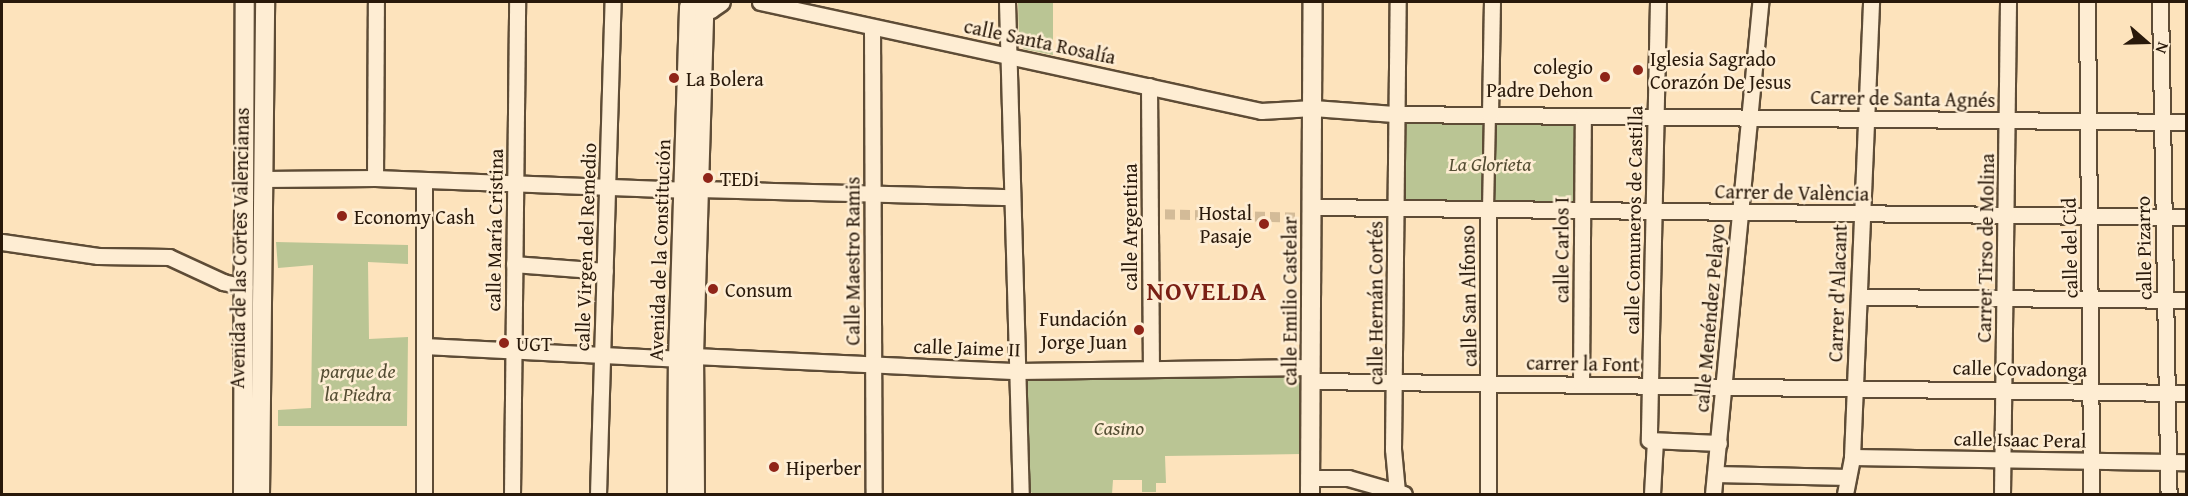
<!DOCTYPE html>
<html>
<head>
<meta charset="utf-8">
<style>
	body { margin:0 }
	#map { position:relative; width:2188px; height:496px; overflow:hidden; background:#fde3bc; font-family:"Gentium Book Plus",serif }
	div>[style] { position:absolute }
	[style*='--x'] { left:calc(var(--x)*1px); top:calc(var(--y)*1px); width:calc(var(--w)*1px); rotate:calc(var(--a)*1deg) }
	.green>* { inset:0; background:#bac594; transform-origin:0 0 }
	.pedestrian-tunnel>* { height:10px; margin-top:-5px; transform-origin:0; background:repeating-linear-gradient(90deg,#d3bb98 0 10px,transparent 0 15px) }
	.roads { filter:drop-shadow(2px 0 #5e4c36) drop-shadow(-2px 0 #5e4c36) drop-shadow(0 2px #5e4c36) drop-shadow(0 -2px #5e4c36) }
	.pedestrian>* { height:10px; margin:-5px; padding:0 5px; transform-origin:5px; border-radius:5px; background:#feedd3 }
	.minor>* { height:15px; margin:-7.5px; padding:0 7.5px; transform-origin:7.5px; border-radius:7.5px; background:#feedd3 }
	.tertiary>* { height:18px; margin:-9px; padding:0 9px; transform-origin:9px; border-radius:9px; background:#feedd3 }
	.dots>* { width:16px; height:16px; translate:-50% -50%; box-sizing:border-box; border:3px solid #feedd3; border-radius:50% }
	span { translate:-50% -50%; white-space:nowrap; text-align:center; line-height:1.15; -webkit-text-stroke:5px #feedd3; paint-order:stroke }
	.street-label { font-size:20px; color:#29190a }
	.poi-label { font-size:20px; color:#29190a }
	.left { translate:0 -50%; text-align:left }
	.right { translate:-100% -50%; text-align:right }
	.park-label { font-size:20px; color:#544d33; font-style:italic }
	.district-label { font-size:26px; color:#7a1f14; font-weight:700; letter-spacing:1.5px }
	.frame { position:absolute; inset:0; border:3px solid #29190a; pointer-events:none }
	.north { position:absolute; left:2116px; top:12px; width:60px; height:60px; -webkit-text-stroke:4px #feedd3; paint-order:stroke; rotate:110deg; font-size:16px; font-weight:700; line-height:24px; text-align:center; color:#29190a }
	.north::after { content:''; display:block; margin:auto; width:21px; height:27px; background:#29190a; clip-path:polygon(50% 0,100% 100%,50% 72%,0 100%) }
</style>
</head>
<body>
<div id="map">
	<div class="green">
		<div style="clip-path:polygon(1018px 2px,1053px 2px,1053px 55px,1024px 49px,1019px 44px)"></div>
		<div style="left:1401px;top:120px;width:178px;height:84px;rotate:1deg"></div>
		<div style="clip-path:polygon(276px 242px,408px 245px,408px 264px,368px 262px,369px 339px,408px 337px,407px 426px,278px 426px,278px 410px,311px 408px,313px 265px,278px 268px)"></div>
		<div style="clip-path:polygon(1300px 372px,1301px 454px,1165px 456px,1166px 483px,1156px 483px,1156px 492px,1142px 492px,1142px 480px,1113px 480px,1112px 494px,1034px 494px,1029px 491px,1026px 380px,1032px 375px)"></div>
	</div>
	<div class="pedestrian-tunnel">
		<div style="--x:1150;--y:214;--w:161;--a:1.4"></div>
	</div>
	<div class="roads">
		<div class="pedestrian">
			<div style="--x:1488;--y:209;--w:94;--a:-88.8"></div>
		</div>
		<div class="minor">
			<div style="--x:760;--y:2;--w:513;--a:12.27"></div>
			<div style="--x:1261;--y:111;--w:52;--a:-3.3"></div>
			<div style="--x:1313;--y:108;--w:81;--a:4.2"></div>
			<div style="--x:1394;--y:114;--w:792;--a:0.58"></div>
			<div style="--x:1007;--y:2;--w:492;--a:88.4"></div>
			<div style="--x:1658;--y:2;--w:438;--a:91.2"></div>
			<div style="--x:1649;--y:440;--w:70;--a:2.5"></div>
			<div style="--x:2087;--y:2;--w:492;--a:89.5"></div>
			<div style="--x:2160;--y:2;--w:492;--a:89"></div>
			<div style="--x:872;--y:27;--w:467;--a:89.8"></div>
			<div style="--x:1149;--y:86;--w:283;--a:89.6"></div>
			<div style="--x:1490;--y:115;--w:113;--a:-89"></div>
			<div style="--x:375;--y:178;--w:176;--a:-89.7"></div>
			<div style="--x:263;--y:179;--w:112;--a:-0.5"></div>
			<div style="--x:375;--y:178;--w:308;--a:2.2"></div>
			<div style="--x:698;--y:189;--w:314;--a:1.5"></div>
			<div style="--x:1311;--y:207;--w:875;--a:0.65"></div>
			<div style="--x:1488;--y:209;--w:285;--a:90"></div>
			<div style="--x:2;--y:242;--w:97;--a:8.3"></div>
			<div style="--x:98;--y:256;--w:71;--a:0.8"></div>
			<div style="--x:169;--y:257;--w:60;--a:24.8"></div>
			<div style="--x:223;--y:282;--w:22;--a:13"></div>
			<div style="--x:514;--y:264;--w:91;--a:4.4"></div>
			<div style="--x:1859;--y:297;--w:327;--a:0.5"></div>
			<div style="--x:424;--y:346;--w:254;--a:2.9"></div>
			<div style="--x:694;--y:356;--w:324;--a:2.7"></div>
			<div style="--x:1018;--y:371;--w:293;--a:-0.8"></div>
			<div style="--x:1311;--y:381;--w:875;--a:0.79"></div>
			<div style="--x:1581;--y:384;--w:268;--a:-89.6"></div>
			<div style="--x:1852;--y:457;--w:334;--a:0.9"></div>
			<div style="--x:1715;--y:474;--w:133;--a:1.3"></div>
			<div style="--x:1310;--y:478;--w:38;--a:0"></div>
			<div style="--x:1348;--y:478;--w:58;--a:15.9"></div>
			<div style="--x:1397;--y:492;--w:43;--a:-95.3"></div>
			<div style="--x:1393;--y:449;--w:447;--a:-89.4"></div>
			<div style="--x:424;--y:494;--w:313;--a:-90"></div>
			<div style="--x:512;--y:494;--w:492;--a:-89.4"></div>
			<div style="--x:598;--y:494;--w:492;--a:-88.3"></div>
			<div style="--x:1652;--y:494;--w:53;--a:-86.8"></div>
			<div style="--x:1713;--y:494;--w:494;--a:-84.5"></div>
			<div style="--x:1845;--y:494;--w:38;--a:-79"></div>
			<div style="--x:1852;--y:457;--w:455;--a:-87.6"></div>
			<div style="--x:2002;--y:494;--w:492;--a:-89.3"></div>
		</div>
		<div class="tertiary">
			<div style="--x:693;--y:8;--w:18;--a:3"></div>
			<div style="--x:711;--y:9;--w:12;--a:-35"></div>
			<div style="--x:243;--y:494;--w:492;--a:-89.8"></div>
			<div style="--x:260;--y:494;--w:492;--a:-89.4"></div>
			<div style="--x:677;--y:494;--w:135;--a:-89.6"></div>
			<div style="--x:678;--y:359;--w:353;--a:-88.2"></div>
			<div style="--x:695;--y:494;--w:138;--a:-90.4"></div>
			<div style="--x:694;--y:356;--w:345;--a:-88.3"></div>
			<div style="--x:1310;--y:494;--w:492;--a:-89.7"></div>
		</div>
	</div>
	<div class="dots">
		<div style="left:1638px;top:70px;background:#8f2418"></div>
		<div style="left:1605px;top:77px;background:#8f2418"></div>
		<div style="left:674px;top:78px;background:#8f2418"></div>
		<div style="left:708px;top:178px;background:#8f2418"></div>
		<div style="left:342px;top:216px;background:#8f2418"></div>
		<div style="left:1264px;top:224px;background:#8f2418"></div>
		<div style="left:713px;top:289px;background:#8f2418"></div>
		<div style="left:1139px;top:330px;background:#8f2418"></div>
		<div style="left:504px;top:343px;background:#8f2418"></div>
		<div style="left:774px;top:467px;background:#8f2418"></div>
	</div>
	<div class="street-label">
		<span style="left:1040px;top:41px;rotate:12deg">calle Santa Rosalía</span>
		<span style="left:1903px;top:98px;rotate:1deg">Carrer de Santa Agnés</span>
		<span style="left:1792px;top:192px;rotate:1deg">Carrer de València</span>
		<span style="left:1633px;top:220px;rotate:-89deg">calle Comuneros de Castilla</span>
		<span style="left:1129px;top:227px;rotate:-90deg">calle Argentina</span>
		<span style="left:494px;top:230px;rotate:-89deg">calle María Cristina</span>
		<span style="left:585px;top:247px;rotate:-88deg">calle Virgen del Remedio</span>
		<span style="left:239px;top:248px;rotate:-89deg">Avenida de las Cortes Valencianas</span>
		<span style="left:1985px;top:248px;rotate:-89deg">Carrer Tirso de Molina</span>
		<span style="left:2069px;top:248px;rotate:-91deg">calle del Cid</span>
		<span style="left:2143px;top:248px;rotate:-91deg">calle Pizarro</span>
		<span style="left:659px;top:250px;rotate:-88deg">Avenida de la Constitución</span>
		<span style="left:1561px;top:250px;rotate:-90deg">calle Carlos I</span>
		<span style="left:852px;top:261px;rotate:-90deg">Calle Maestro Ramis</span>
		<span style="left:1837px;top:293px;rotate:-88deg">Carrer d'Alacant</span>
		<span style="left:1468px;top:296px;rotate:-91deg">calle San Alfonso</span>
		<span style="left:1289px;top:301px;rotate:-90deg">calle Emilio Castelar</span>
		<span style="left:1375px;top:303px;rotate:-90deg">calle Hernán Cortés</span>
		<span style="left:1709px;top:318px;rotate:-85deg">calle Menéndez Pelayo</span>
		<span style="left:967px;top:347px;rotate:2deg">calle Jaime II</span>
		<span style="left:1583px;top:363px;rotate:1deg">carrer la Font</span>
		<span style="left:2020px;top:368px;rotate:1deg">calle Covadonga</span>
		<span style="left:2020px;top:439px;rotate:1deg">calle Isaac Peral</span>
	</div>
	<div class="poi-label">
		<span class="left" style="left:1650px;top:70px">Iglesia Sagrado<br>Corazón De Jesus</span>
		<span class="right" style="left:1593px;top:78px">colegio<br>Padre Dehon</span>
		<span class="left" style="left:686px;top:78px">La Bolera</span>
		<span class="left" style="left:720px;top:178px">TEDi</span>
		<span class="right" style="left:1252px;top:224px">Hostal<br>Pasaje</span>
		<span class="left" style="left:354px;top:216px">Economy Cash</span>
		<span class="left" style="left:725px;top:289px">Consum</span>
		<span class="right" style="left:1127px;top:330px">Fundación<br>Jorge Juan</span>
		<span class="left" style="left:516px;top:343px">UGT</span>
		<span class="left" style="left:786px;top:467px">Hiperber</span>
	</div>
	<div class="park-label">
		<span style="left:1490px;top:163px">La Glorieta</span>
		<span style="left:358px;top:382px">parque de<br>la Piedra</span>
		<span style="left:1119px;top:427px">Casino</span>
	</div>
	<div class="district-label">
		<span style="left:1207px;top:291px">NOVELDA</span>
	</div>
	<div class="frame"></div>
	<div class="north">N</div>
</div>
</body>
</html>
